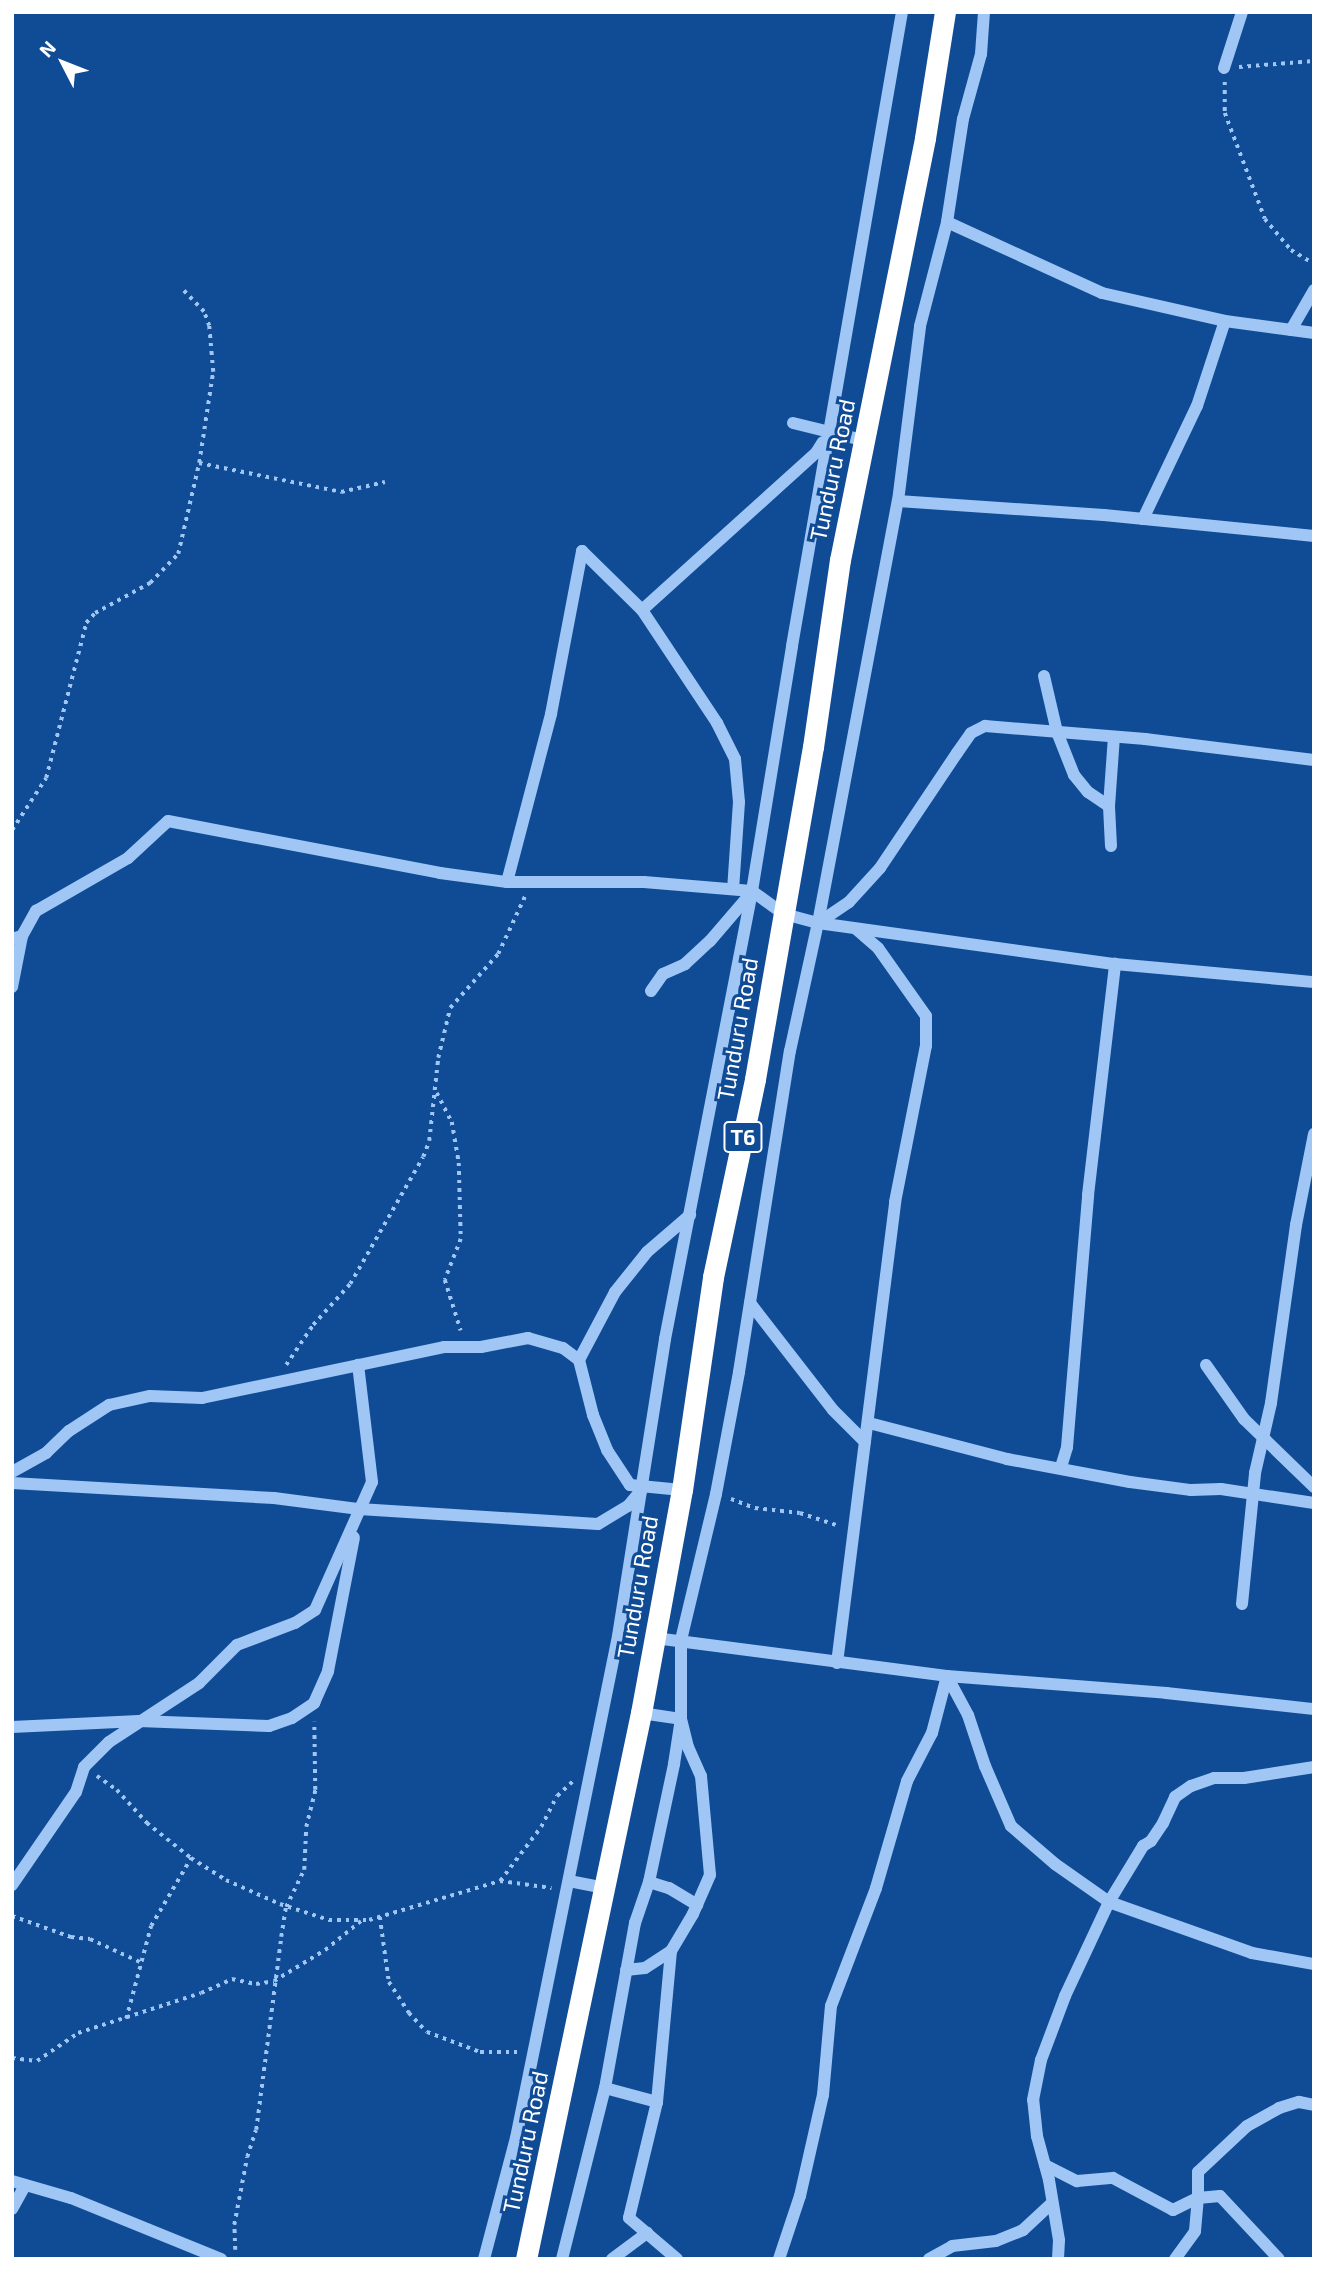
<!DOCTYPE html>
<html>
<head>
<meta charset="utf-8">
<style>
	body { margin:0 }
	#map { position:relative; width:1326px; height:2271px; overflow:hidden; background:#104b96; font-family:"Exo 2",sans-serif }
	div>[style] { position:absolute }
	[style*='--x'] { left:calc(var(--x)*1px); top:calc(var(--y)*1px); width:calc(var(--w)*1px); rotate:calc(var(--a)*1deg) }
	.path>* { height:3.5px; margin-top:-1.75px; transform-origin:0; background:repeating-linear-gradient(90deg,#9fc6f4 0 3.5px,transparent 0 8.5px) }
	.minor>* { height:12px; margin:-6px; padding:0 6px; transform-origin:6px; border-radius:6px; background:#9fc6f4 }
	.highway>* { height:21px; margin:-10.5px; padding:0 10.5px; transform-origin:10.5px; border-radius:10.5px; background:#fff }
	span { translate:-50% -50%; white-space:nowrap; text-align:center; line-height:1.15; -webkit-text-stroke:6px #104b96; paint-order:stroke }
	.shield-label span { padding:2px 5px; background:#104b96; border:2px solid; border-radius:5px; -webkit-text-stroke-width:0 }
	.shield-label { font-size:21px; color:#fff; font-weight:700 }
	.street-label { font-size:23px; color:#fff }
	.frame { position:absolute; inset:0; border:14px solid #fff; pointer-events:none }
	.north { position:absolute; left:28px; top:28px; width:70px; height:70px; -webkit-text-stroke:5px #104b96; paint-order:stroke; rotate:312deg; font-size:19px; font-weight:700; line-height:28px; text-align:center; color:#fff }
	.north::after { content:''; display:block; margin:auto; width:24px; height:32px; background:#fff; clip-path:polygon(50% 0,100% 100%,50% 72%,0 100%) }
</style>
</head>
<body>
<div id="map">
	<div class="path">
		<div style="--x:1239;--y:67;--w:75;--a:-4.6"></div>
		<div style="--x:1225;--y:82;--w:31;--a:90"></div>
		<div style="--x:1225;--y:113;--w:113;--a:69.3"></div>
		<div style="--x:1265;--y:219;--w:40;--a:50"></div>
		<div style="--x:1291;--y:250;--w:27;--a:31"></div>
		<div style="--x:199;--y:463;--w:145;--a:11.5"></div>
		<div style="--x:341;--y:492;--w:45;--a:-12.8"></div>
		<div style="--x:12;--y:830;--w:62;--a:-56.8"></div>
		<div style="--x:46;--y:778;--w:160;--a:-75.5"></div>
		<div style="--x:86;--y:623;--w:13;--a:-48"></div>
		<div style="--x:95;--y:613;--w:63;--a:-28.6"></div>
		<div style="--x:150;--y:583;--w:40;--a:-46"></div>
		<div style="--x:178;--y:554;--w:93;--a:-77"></div>
		<div style="--x:199;--y:463;--w:92;--a:-81.3"></div>
		<div style="--x:213;--y:372;--w:46;--a:-95"></div>
		<div style="--x:209;--y:326;--w:15;--a:-110"></div>
		<div style="--x:204;--y:312;--w:30;--a:-134"></div>
		<div style="--x:437;--y:1093;--w:33;--a:63"></div>
		<div style="--x:452;--y:1122;--w:42;--a:80.3"></div>
		<div style="--x:459;--y:1163;--w:76;--a:88.5"></div>
		<div style="--x:461;--y:1239;--w:44;--a:111.3"></div>
		<div style="--x:445;--y:1280;--w:53;--a:72.6"></div>
		<div style="--x:286;--y:1365;--w:48;--a:-56"></div>
		<div style="--x:313;--y:1325;--w:55;--a:-47.9"></div>
		<div style="--x:350;--y:1284;--w:146;--a:-60.1"></div>
		<div style="--x:423;--y:1157;--w:17;--a:-69"></div>
		<div style="--x:429;--y:1141;--w:83;--a:-83.8"></div>
		<div style="--x:438;--y:1058;--w:51;--a:-76.5"></div>
		<div style="--x:450;--y:1008;--w:72;--a:-48.4"></div>
		<div style="--x:498;--y:954;--w:64;--a:-65"></div>
		<div style="--x:731;--y:1499;--w:26;--a:21"></div>
		<div style="--x:755;--y:1508;--w:45;--a:6.3"></div>
		<div style="--x:800;--y:1513;--w:41;--a:18.4"></div>
		<div style="--x:97;--y:1776;--w:24;--a:35"></div>
		<div style="--x:117;--y:1790;--w:45;--a:47.7"></div>
		<div style="--x:147;--y:1823;--w:56;--a:38.5"></div>
		<div style="--x:191;--y:1858;--w:41;--a:32.2"></div>
		<div style="--x:226;--y:1880;--w:59;--a:24"></div>
		<div style="--x:280;--y:1904;--w:52;--a:18.1"></div>
		<div style="--x:329;--y:1920;--w:40;--a:0"></div>
		<div style="--x:369;--y:1920;--w:137;--a:-16.6"></div>
		<div style="--x:500;--y:1881;--w:52;--a:7.7"></div>
		<div style="--x:500;--y:1881;--w:68;--a:-52.8"></div>
		<div style="--x:541;--y:1827;--w:35;--a:-63"></div>
		<div style="--x:557;--y:1796;--w:21;--a:-43"></div>
		<div style="--x:12;--y:1916;--w:63;--a:19.6"></div>
		<div style="--x:71;--y:1937;--w:19;--a:6"></div>
		<div style="--x:90;--y:1939;--w:55;--a:24.7"></div>
		<div style="--x:380;--y:1917;--w:66;--a:82.1"></div>
		<div style="--x:389;--y:1982;--w:37;--a:57"></div>
		<div style="--x:409;--y:2013;--w:26;--a:47"></div>
		<div style="--x:427;--y:2032;--w:57;--a:20.7"></div>
		<div style="--x:480;--y:2052;--w:37;--a:0"></div>
		<div style="--x:126;--y:2019;--w:96;--a:-75"></div>
		<div style="--x:151;--y:1926;--w:79;--a:-59.5"></div>
		<div style="--x:12;--y:2058;--w:25;--a:7"></div>
		<div style="--x:37;--y:2061;--w:50;--a:-34.3"></div>
		<div style="--x:78;--y:2033;--w:129;--a:-18"></div>
		<div style="--x:201;--y:1993;--w:34;--a:-24"></div>
		<div style="--x:232;--y:1979;--w:25;--a:12"></div>
		<div style="--x:256;--y:1984;--w:18;--a:-9"></div>
		<div style="--x:274;--y:1981;--w:60;--a:-31.3"></div>
		<div style="--x:325;--y:1950;--w:46;--a:-38.9"></div>
		<div style="--x:235;--y:2250;--w:25;--a:-92"></div>
		<div style="--x:234;--y:2225;--w:69;--a:-79.2"></div>
		<div style="--x:247;--y:2157;--w:28;--a:-72"></div>
		<div style="--x:256;--y:2130;--w:195;--a:-82.6"></div>
		<div style="--x:281;--y:1937;--w:30;--a:-81"></div>
		<div style="--x:286;--y:1907;--w:41;--a:-64.1"></div>
		<div style="--x:304;--y:1870;--w:43;--a:-87.3"></div>
		<div style="--x:306;--y:1827;--w:38;--a:-76"></div>
		<div style="--x:315;--y:1790;--w:68;--a:-90.8"></div>
	</div>
	<div class="minor">
		<div style="--x:1224;--y:68;--w:59;--a:-72.2"></div>
		<div style="--x:947;--y:222;--w:170;--a:24.6"></div>
		<div style="--x:1102;--y:293;--w:126;--a:12.8"></div>
		<div style="--x:1225;--y:321;--w:90;--a:7.7"></div>
		<div style="--x:1291;--y:330;--w:46;--a:-60.1"></div>
		<div style="--x:793;--y:423;--w:72;--a:13.7"></div>
		<div style="--x:898;--y:501;--w:206;--a:3.9"></div>
		<div style="--x:1104;--y:515;--w:211;--a:5.7"></div>
		<div style="--x:1143;--y:519;--w:125;--a:-64.5"></div>
		<div style="--x:1197;--y:406;--w:89;--a:-71.8"></div>
		<div style="--x:582;--y:551;--w:84;--a:44.5"></div>
		<div style="--x:642;--y:610;--w:136;--a:56.4"></div>
		<div style="--x:717;--y:723;--w:40;--a:63.4"></div>
		<div style="--x:735;--y:759;--w:43;--a:84.7"></div>
		<div style="--x:739;--y:802;--w:87;--a:93.9"></div>
		<div style="--x:642;--y:610;--w:234;--a:-42.1"></div>
		<div style="--x:816;--y:453;--w:13;--a:-58"></div>
		<div style="--x:1044;--y:676;--w:57;--a:76.9"></div>
		<div style="--x:1057;--y:732;--w:46;--a:68.4"></div>
		<div style="--x:1074;--y:775;--w:22;--a:51"></div>
		<div style="--x:1088;--y:792;--w:25;--a:34"></div>
		<div style="--x:1111;--y:846;--w:40;--a:-92.9"></div>
		<div style="--x:1109;--y:806;--w:69;--a:-85.9"></div>
		<div style="--x:507;--y:882;--w:174;--a:-75.3"></div>
		<div style="--x:551;--y:714;--w:166;--a:-79.2"></div>
		<div style="--x:818;--y:923;--w:37;--a:-34"></div>
		<div style="--x:849;--y:902;--w:46;--a:-47.6"></div>
		<div style="--x:880;--y:868;--w:138;--a:-56.2"></div>
		<div style="--x:957;--y:753;--w:24;--a:-55"></div>
		<div style="--x:971;--y:733;--w:16;--a:-27"></div>
		<div style="--x:985;--y:726;--w:161;--a:4.6"></div>
		<div style="--x:1145;--y:739;--w:170;--a:7.1"></div>
		<div style="--x:12;--y:939;--w:10;--a:-17"></div>
		<div style="--x:22;--y:936;--w:29;--a:-61"></div>
		<div style="--x:36;--y:911;--w:106;--a:-29.9"></div>
		<div style="--x:128;--y:858;--w:54;--a:-42.8"></div>
		<div style="--x:168;--y:821;--w:277;--a:10.8"></div>
		<div style="--x:440;--y:873;--w:68;--a:7.7"></div>
		<div style="--x:507;--y:882;--w:137;--a:0"></div>
		<div style="--x:644;--y:882;--w:108;--a:4.8"></div>
		<div style="--x:752;--y:891;--w:39;--a:36"></div>
		<div style="--x:784;--y:914;--w:35;--a:15"></div>
		<div style="--x:818;--y:923;--w:300;--a:7.9"></div>
		<div style="--x:1115;--y:964;--w:200;--a:5.2"></div>
		<div style="--x:12;--y:987;--w:52;--a:-78.9"></div>
		<div style="--x:651;--y:991;--w:21;--a:-55"></div>
		<div style="--x:663;--y:974;--w:24;--a:-24"></div>
		<div style="--x:685;--y:964;--w:34;--a:-43"></div>
		<div style="--x:710;--y:941;--w:65;--a:-49.4"></div>
		<div style="--x:750;--y:1303;--w:135;--a:52.2"></div>
		<div style="--x:833;--y:1410;--w:45;--a:45"></div>
		<div style="--x:579;--y:1360;--w:77;--a:-62.1"></div>
		<div style="--x:615;--y:1292;--w:51;--a:-51.3"></div>
		<div style="--x:647;--y:1252;--w:57;--a:-40.7"></div>
		<div style="--x:1206;--y:1365;--w:66;--a:54.9"></div>
		<div style="--x:1244;--y:1419;--w:98;--a:44.2"></div>
		<div style="--x:869;--y:1423;--w:143;--a:14.6"></div>
		<div style="--x:1007;--y:1459;--w:125;--a:10.6"></div>
		<div style="--x:1130;--y:1482;--w:62;--a:7.5"></div>
		<div style="--x:1191;--y:1490;--w:30;--a:-2"></div>
		<div style="--x:1221;--y:1489;--w:94;--a:8.6"></div>
		<div style="--x:1061;--y:1467;--w:21;--a:-73"></div>
		<div style="--x:1067;--y:1447;--w:253;--a:-85.2"></div>
		<div style="--x:1088;--y:1195;--w:233;--a:-83.3"></div>
		<div style="--x:12;--y:1472;--w:39;--a:-29"></div>
		<div style="--x:46;--y:1453;--w:32;--a:-44"></div>
		<div style="--x:69;--y:1431;--w:48;--a:-33"></div>
		<div style="--x:109;--y:1405;--w:42;--a:-12.4"></div>
		<div style="--x:150;--y:1396;--w:52;--a:2.2"></div>
		<div style="--x:202;--y:1398;--w:247;--a:-11.9"></div>
		<div style="--x:444;--y:1347;--w:37;--a:0"></div>
		<div style="--x:481;--y:1347;--w:48;--a:-10.8"></div>
		<div style="--x:528;--y:1338;--w:36;--a:16"></div>
		<div style="--x:563;--y:1348;--w:20;--a:37"></div>
		<div style="--x:579;--y:1360;--w:57;--a:75.7"></div>
		<div style="--x:593;--y:1415;--w:38;--a:68"></div>
		<div style="--x:607;--y:1450;--w:42;--a:56.7"></div>
		<div style="--x:630;--y:1485;--w:52;--a:5.5"></div>
		<div style="--x:12;--y:1483;--w:262;--a:3.3"></div>
		<div style="--x:274;--y:1498;--w:86;--a:7.4"></div>
		<div style="--x:359;--y:1509;--w:239;--a:3.6"></div>
		<div style="--x:598;--y:1524;--w:35;--a:-31"></div>
		<div style="--x:628;--y:1506;--w:23;--a:-50"></div>
		<div style="--x:1242;--y:1604;--w:132;--a:-84.3"></div>
		<div style="--x:1255;--y:1473;--w:72;--a:-77.1"></div>
		<div style="--x:1271;--y:1403;--w:180;--a:-82"></div>
		<div style="--x:1296;--y:1225;--w:93;--a:-78.8"></div>
		<div style="--x:655;--y:1638;--w:294;--a:7.4"></div>
		<div style="--x:947;--y:1676;--w:220;--a:4.4"></div>
		<div style="--x:1166;--y:1693;--w:149;--a:6.2"></div>
		<div style="--x:837;--y:1663;--w:465;--a:-82.8"></div>
		<div style="--x:895;--y:1202;--w:159;--a:-78.8"></div>
		<div style="--x:926;--y:1046;--w:30;--a:-90"></div>
		<div style="--x:926;--y:1016;--w:83;--a:-125.2"></div>
		<div style="--x:878;--y:948;--w:29;--a:-139"></div>
		<div style="--x:947;--y:1676;--w:44;--a:61.7"></div>
		<div style="--x:968;--y:1715;--w:54;--a:71.6"></div>
		<div style="--x:985;--y:1766;--w:65;--a:66.6"></div>
		<div style="--x:1011;--y:1826;--w:58;--a:40.8"></div>
		<div style="--x:1055;--y:1864;--w:66;--a:35.1"></div>
		<div style="--x:1109;--y:1902;--w:152;--a:19.6"></div>
		<div style="--x:1252;--y:1953;--w:63;--a:10.1"></div>
		<div style="--x:641;--y:1713;--w:40;--a:8.5"></div>
		<div style="--x:681;--y:1719;--w:29;--a:76"></div>
		<div style="--x:688;--y:1747;--w:32;--a:66"></div>
		<div style="--x:701;--y:1776;--w:99;--a:84.8"></div>
		<div style="--x:710;--y:1875;--w:43;--a:113.6"></div>
		<div style="--x:693;--y:1914;--w:43;--a:120.7"></div>
		<div style="--x:671;--y:1951;--w:152;--a:95.3"></div>
		<div style="--x:657;--y:2102;--w:119;--a:103.6"></div>
		<div style="--x:629;--y:2218;--w:63;--a:40.5"></div>
		<div style="--x:12;--y:1727;--w:127;--a:-2.7"></div>
		<div style="--x:139;--y:1721;--w:130;--a:2.2"></div>
		<div style="--x:269;--y:1726;--w:24;--a:-19"></div>
		<div style="--x:292;--y:1718;--w:27;--a:-34"></div>
		<div style="--x:314;--y:1703;--w:35;--a:-66"></div>
		<div style="--x:328;--y:1671;--w:136;--a:-79"></div>
		<div style="--x:569;--y:1881;--w:38;--a:11"></div>
		<div style="--x:649;--y:1882;--w:21;--a:17"></div>
		<div style="--x:669;--y:1888;--w:33;--a:31"></div>
		<div style="--x:12;--y:1885;--w:113;--a:-55.5"></div>
		<div style="--x:76;--y:1792;--w:26;--a:-72"></div>
		<div style="--x:84;--y:1767;--w:35;--a:-45"></div>
		<div style="--x:109;--y:1742;--w:108;--a:-33.2"></div>
		<div style="--x:199;--y:1683;--w:54;--a:-45"></div>
		<div style="--x:237;--y:1645;--w:62;--a:-20.8"></div>
		<div style="--x:295;--y:1623;--w:24;--a:-33"></div>
		<div style="--x:315;--y:1610;--w:140;--a:-66"></div>
		<div style="--x:372;--y:1482;--w:118;--a:-96.8"></div>
		<div style="--x:626;--y:1970;--w:19;--a:-6"></div>
		<div style="--x:645;--y:1968;--w:31;--a:-33"></div>
		<div style="--x:605;--y:2088;--w:54;--a:15.1"></div>
		<div style="--x:1045;--y:2165;--w:36;--a:27"></div>
		<div style="--x:1077;--y:2181;--w:36;--a:-5"></div>
		<div style="--x:1113;--y:2178;--w:68;--a:28.1"></div>
		<div style="--x:1173;--y:2210;--w:28;--a:-26"></div>
		<div style="--x:1198;--y:2198;--w:26;--a:-90"></div>
		<div style="--x:1198;--y:2172;--w:67;--a:-43.2"></div>
		<div style="--x:1247;--y:2126;--w:37;--a:-29"></div>
		<div style="--x:1279;--y:2108;--w:21;--a:-17"></div>
		<div style="--x:1299;--y:2102;--w:15;--a:11"></div>
		<div style="--x:12;--y:2181;--w:61;--a:16.1"></div>
		<div style="--x:71;--y:2198;--w:162;--a:22.1"></div>
		<div style="--x:12;--y:2209;--w:26;--a:-61"></div>
		<div style="--x:484;--y:2259;--w:125;--a:-75.2"></div>
		<div style="--x:516;--y:2138;--w:512;--a:-78.51"></div>
		<div style="--x:618;--y:1636;--w:301;--a:-81"></div>
		<div style="--x:665;--y:1339;--w:456;--a:-79"></div>
		<div style="--x:752;--y:891;--w:248;--a:-80.7"></div>
		<div style="--x:792;--y:646;--w:643;--a:-80.16"></div>
		<div style="--x:562;--y:2259;--w:176;--a:-75.9"></div>
		<div style="--x:605;--y:2088;--w:168;--a:-79.7"></div>
		<div style="--x:635;--y:1923;--w:43;--a:-71.1"></div>
		<div style="--x:649;--y:1882;--w:121;--a:-78"></div>
		<div style="--x:674;--y:1764;--w:46;--a:-81.2"></div>
		<div style="--x:681;--y:1719;--w:79;--a:-90"></div>
		<div style="--x:681;--y:1640;--w:150;--a:-76.5"></div>
		<div style="--x:716;--y:1494;--w:124;--a:-79.3"></div>
		<div style="--x:739;--y:1372;--w:325;--a:-81"></div>
		<div style="--x:790;--y:1051;--w:131;--a:-77.7"></div>
		<div style="--x:818;--y:923;--w:430;--a:-79.3"></div>
		<div style="--x:898;--y:501;--w:176;--a:-82.8"></div>
		<div style="--x:920;--y:326;--w:107;--a:-75.4"></div>
		<div style="--x:947;--y:222;--w:104;--a:-81.2"></div>
		<div style="--x:963;--y:119;--w:67;--a:-74.5"></div>
		<div style="--x:981;--y:54;--w:42;--a:-85.9"></div>
		<div style="--x:612;--y:2259;--w:44;--a:-36.6"></div>
		<div style="--x:779;--y:2259;--w:66;--a:-71.6"></div>
		<div style="--x:800;--y:2196;--w:104;--a:-77.2"></div>
		<div style="--x:823;--y:2095;--w:89;--a:-84.9"></div>
		<div style="--x:831;--y:2006;--w:126;--a:-69.1"></div>
		<div style="--x:876;--y:1888;--w:111;--a:-73.8"></div>
		<div style="--x:907;--y:1781;--w:54;--a:-62.5"></div>
		<div style="--x:932;--y:1733;--w:59;--a:-75.3"></div>
		<div style="--x:929;--y:2259;--w:26;--a:-29"></div>
		<div style="--x:952;--y:2246;--w:44;--a:-6.5"></div>
		<div style="--x:996;--y:2241;--w:29;--a:-22"></div>
		<div style="--x:1023;--y:2230;--w:38;--a:-43"></div>
		<div style="--x:1058;--y:2259;--w:19;--a:-87"></div>
		<div style="--x:1059;--y:2240;--w:61;--a:-99.5"></div>
		<div style="--x:1049;--y:2180;--w:46;--a:-105.3"></div>
		<div style="--x:1037;--y:2136;--w:36;--a:-96"></div>
		<div style="--x:1033;--y:2100;--w:41;--a:-78.7"></div>
		<div style="--x:1041;--y:2060;--w:68;--a:-69.4"></div>
		<div style="--x:1065;--y:1996;--w:104;--a:-64.9"></div>
		<div style="--x:1109;--y:1902;--w:66;--a:-58.7"></div>
		<div style="--x:1143;--y:1846;--w:9;--a:-32"></div>
		<div style="--x:1151;--y:1841;--w:22;--a:-56"></div>
		<div style="--x:1163;--y:1823;--w:29;--a:-65"></div>
		<div style="--x:1175;--y:1797;--w:19;--a:-35"></div>
		<div style="--x:1191;--y:1786;--w:24;--a:-19"></div>
		<div style="--x:1214;--y:1778;--w:30;--a:0"></div>
		<div style="--x:1244;--y:1778;--w:71;--a:-8.9"></div>
		<div style="--x:1175;--y:2259;--w:34;--a:-54"></div>
		<div style="--x:1195;--y:2231;--w:33;--a:-85"></div>
		<div style="--x:1198;--y:2198;--w:22;--a:-5"></div>
		<div style="--x:1220;--y:2196;--w:86;--a:46.9"></div>
	</div>
	<div class="highway">
		<div style="--x:526;--y:2259;--w:558;--a:-78.11"></div>
		<div style="--x:641;--y:1713;--w:227;--a:-79.6"></div>
		<div style="--x:682;--y:1490;--w:215;--a:-81.7"></div>
		<div style="--x:713;--y:1277;--w:202;--a:-78"></div>
		<div style="--x:755;--y:1079;--w:337;--a:-80.1"></div>
		<div style="--x:813;--y:747;--w:189;--a:-81.8"></div>
		<div style="--x:840;--y:560;--w:430;--a:-78.6"></div>
		<div style="--x:925;--y:138;--w:128;--a:-81"></div>
	</div>
	<div class="shield-label">
		<span style="left:743px;top:1137px">T6</span>
	</div>
	<div class="street-label">
		<span style="left:832px;top:470px;rotate:-78deg">Tunduru Road</span>
		<span style="left:737px;top:1029px;rotate:-80deg">Tunduru Road</span>
		<span style="left:637px;top:1587px;rotate:-80deg">Tunduru Road</span>
		<span style="left:525px;top:2142px;rotate:-78deg">Tunduru Road</span>
	</div>
	<div class="frame"></div>
	<div class="north">N</div>
</div>
</body>
</html>
